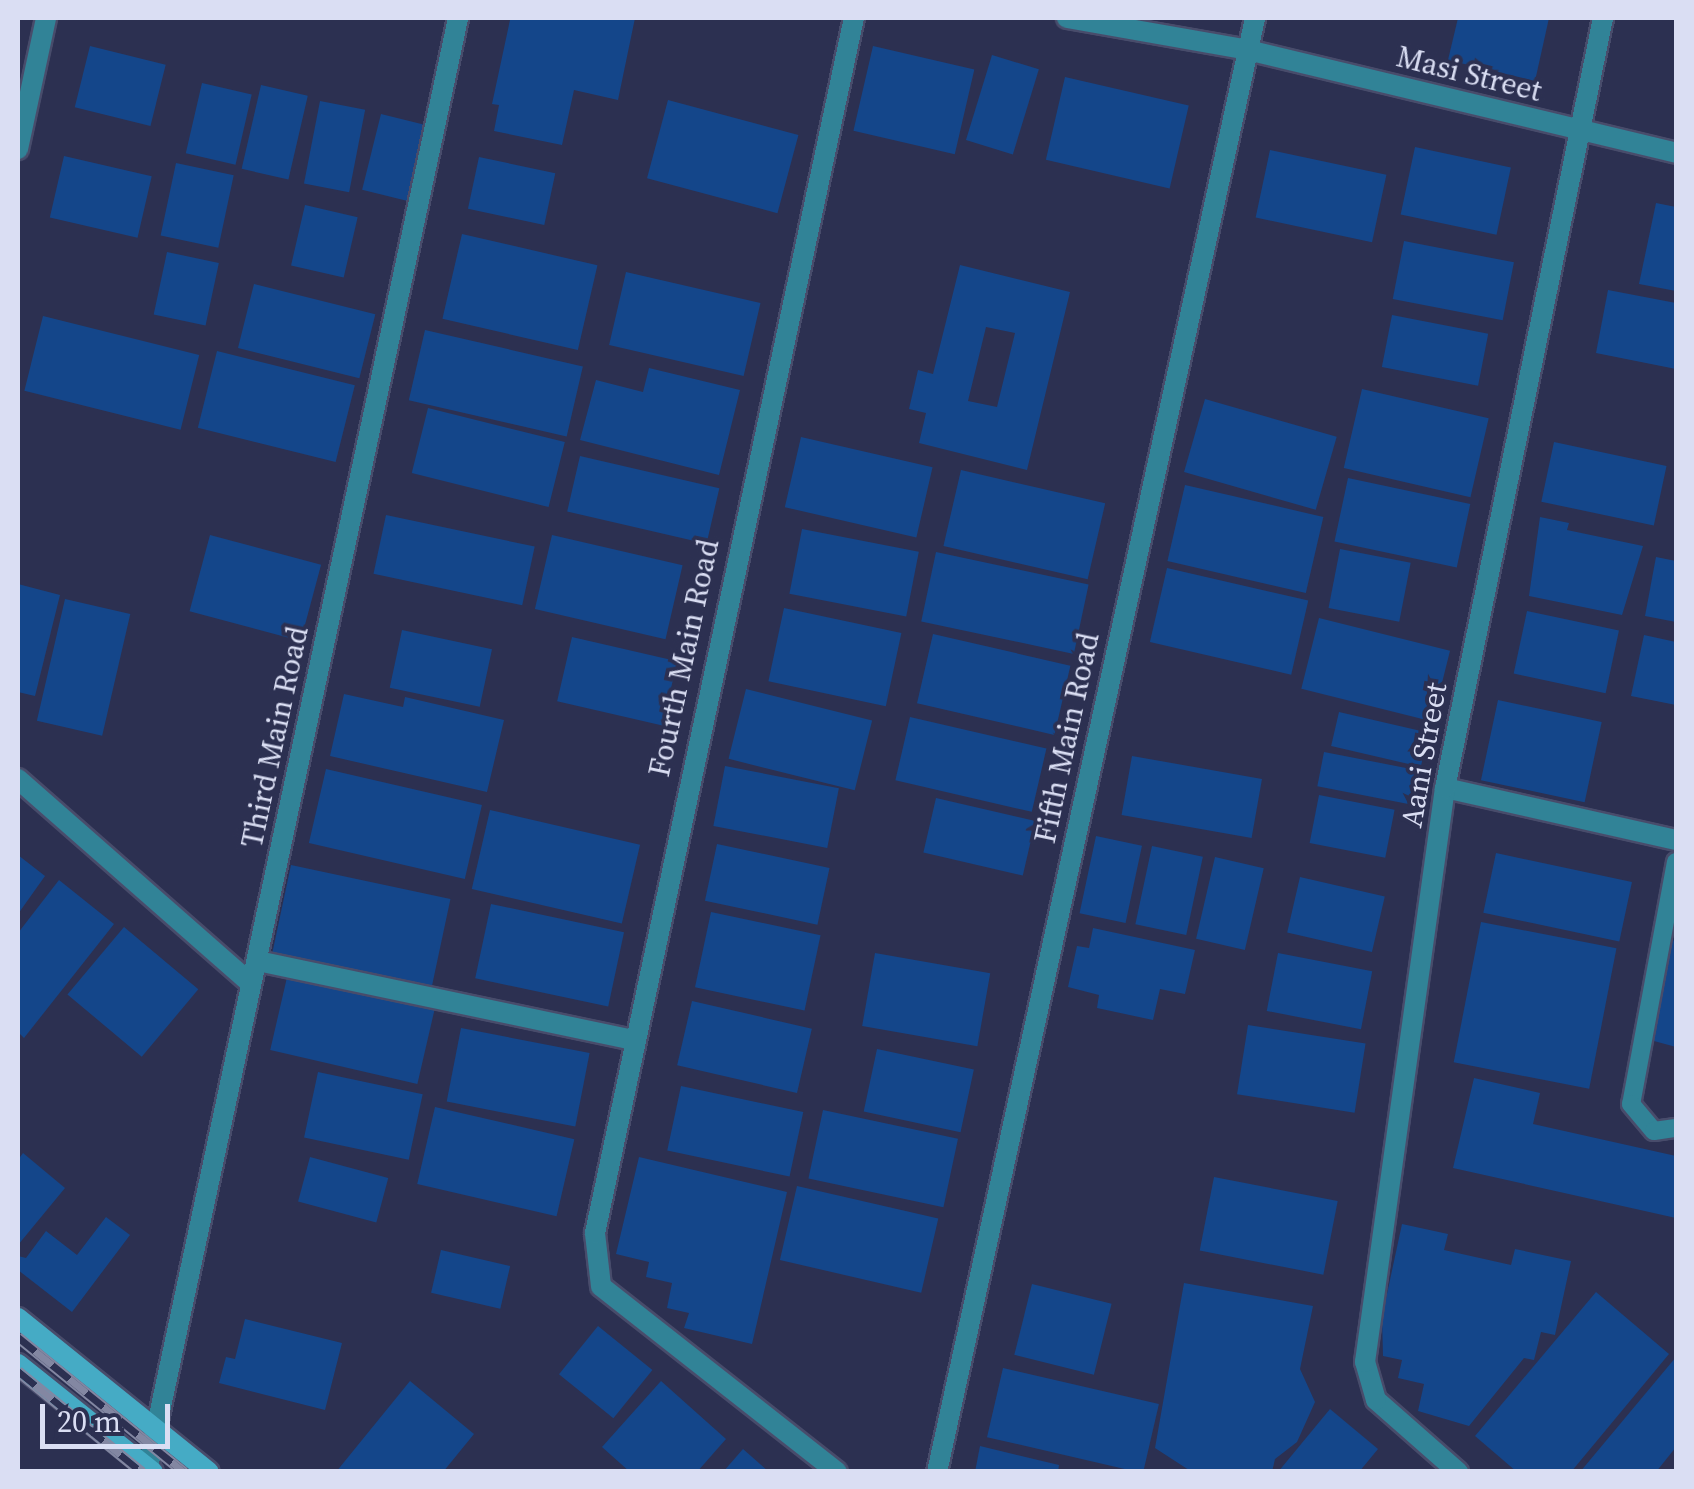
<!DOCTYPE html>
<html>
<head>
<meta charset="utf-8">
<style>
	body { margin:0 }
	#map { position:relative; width:1694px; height:1489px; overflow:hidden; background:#2c3051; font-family:"Source Serif 4",serif }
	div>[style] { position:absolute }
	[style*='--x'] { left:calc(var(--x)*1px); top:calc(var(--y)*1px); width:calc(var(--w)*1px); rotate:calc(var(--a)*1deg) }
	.building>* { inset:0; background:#14468a; transform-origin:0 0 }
	.roads { filter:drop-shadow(2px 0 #484c6b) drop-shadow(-2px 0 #484c6b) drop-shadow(0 2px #484c6b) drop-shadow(0 -2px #484c6b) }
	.lane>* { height:18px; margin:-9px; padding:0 9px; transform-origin:9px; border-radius:9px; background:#318397 }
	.street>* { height:20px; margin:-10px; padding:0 10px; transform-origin:10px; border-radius:10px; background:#318397 }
	.secondary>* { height:20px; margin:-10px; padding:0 10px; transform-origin:10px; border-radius:10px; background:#45abc5 }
	.rail>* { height:11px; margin-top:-5.5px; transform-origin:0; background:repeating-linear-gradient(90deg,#2c3051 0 22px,#8387a2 0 44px); box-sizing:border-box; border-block:2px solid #8387a2 }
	span { translate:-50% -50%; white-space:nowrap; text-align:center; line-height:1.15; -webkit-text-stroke:8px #2c3051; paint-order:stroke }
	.street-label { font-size:30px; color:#dadef3 }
	.frame { position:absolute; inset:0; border:20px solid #dadef3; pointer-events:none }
	.scale { position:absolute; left:40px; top:1404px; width:130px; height:45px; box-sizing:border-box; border:5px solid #dadef3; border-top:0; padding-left:12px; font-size:30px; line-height:35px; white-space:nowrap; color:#dadef3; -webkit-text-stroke:8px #2c3051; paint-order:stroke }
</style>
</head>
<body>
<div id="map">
	<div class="building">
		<div style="clip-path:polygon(635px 18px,618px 100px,574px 90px,562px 145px,494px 131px,499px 105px,492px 104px,510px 20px)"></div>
		<div style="clip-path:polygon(1458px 18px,1549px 18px,1535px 81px,1448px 60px)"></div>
		<div style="left:90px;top:46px;width:78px;height:63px;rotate:14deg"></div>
		<div style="left:873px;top:46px;width:104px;height:87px;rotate:13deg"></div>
		<div style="left:992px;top:55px;width:49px;height:89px;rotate:17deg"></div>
		<div style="left:1065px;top:77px;width:127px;height:85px;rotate:13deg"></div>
		<div style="left:202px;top:83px;width:51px;height:72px;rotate:13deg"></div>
		<div style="left:261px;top:85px;width:48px;height:86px;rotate:13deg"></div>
		<div style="left:668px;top:100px;width:135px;height:81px;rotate:15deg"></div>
		<div style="left:320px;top:101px;width:46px;height:84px;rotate:11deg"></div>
		<div style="left:381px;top:114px;width:50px;height:78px;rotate:14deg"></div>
		<div style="left:1415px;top:147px;width:98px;height:69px;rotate:12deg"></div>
		<div style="left:1270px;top:150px;width:119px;height:69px;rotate:12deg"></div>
		<div style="left:64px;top:156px;width:90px;height:63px;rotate:13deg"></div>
		<div style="left:479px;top:157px;width:78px;height:53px;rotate:12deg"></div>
		<div style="left:176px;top:163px;width:59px;height:74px;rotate:12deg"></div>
		<div style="clip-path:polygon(1656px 203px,1676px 207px,1676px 291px,1639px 284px)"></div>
		<div style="left:305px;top:205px;width:54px;height:62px;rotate:13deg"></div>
		<div style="left:462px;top:234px;width:139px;height:87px;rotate:13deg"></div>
		<div style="left:1404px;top:241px;width:112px;height:59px;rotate:11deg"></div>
		<div style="left:167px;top:252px;width:53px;height:64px;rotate:12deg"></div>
		<div style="clip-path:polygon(evenodd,960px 265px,1070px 292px,1027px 470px,919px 443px,926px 413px,909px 409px,918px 370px,933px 374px,960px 265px,986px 327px,1015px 333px,997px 407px,968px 401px,986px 327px)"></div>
		<div style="left:626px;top:272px;width:138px;height:75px;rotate:13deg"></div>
		<div style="left:254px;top:284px;width:125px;height:66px;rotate:14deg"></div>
		<div style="clip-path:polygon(1608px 290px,1676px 303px,1676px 369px,1596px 353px)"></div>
		<div style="left:1392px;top:315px;width:98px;height:53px;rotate:11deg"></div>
		<div style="left:43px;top:316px;width:161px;height:77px;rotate:14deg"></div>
		<div style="left:425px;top:330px;width:162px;height:72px;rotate:13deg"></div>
		<div style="left:217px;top:351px;width:142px;height:79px;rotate:14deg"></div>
		<div style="clip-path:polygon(649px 368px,740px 390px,719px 475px,580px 440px,596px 380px,643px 392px)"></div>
		<div style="left:1362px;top:389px;width:130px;height:81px;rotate:13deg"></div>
		<div style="left:1205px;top:399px;width:137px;height:76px;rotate:16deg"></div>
		<div style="left:428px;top:408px;width:141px;height:67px;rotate:14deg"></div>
		<div style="left:801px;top:437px;width:135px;height:72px;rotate:13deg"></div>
		<div style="left:1554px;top:442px;width:115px;height:61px;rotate:12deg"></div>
		<div style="left:580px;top:456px;width:143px;height:57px;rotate:13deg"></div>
		<div style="left:961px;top:470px;width:148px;height:78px;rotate:13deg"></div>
		<div style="left:1348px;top:478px;width:125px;height:65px;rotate:12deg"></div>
		<div style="left:1185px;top:485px;width:142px;height:78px;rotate:13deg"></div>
		<div style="left:386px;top:515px;width:152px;height:60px;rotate:12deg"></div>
		<div style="clip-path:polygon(1540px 517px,1569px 523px,1567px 530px,1643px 546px,1622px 615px,1529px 596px)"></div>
		<div style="left:802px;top:529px;width:119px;height:66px;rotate:11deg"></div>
		<div style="left:210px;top:535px;width:115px;height:79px;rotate:15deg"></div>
		<div style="left:552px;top:535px;width:134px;height:76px;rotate:13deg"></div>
		<div style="left:1340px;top:549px;width:72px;height:60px;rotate:11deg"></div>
		<div style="left:936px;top:552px;width:156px;height:71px;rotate:12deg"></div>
		<div style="clip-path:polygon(1656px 557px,1676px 561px,1676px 622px,1645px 616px)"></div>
		<div style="left:1167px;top:568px;width:145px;height:76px;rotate:13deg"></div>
		<div style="clip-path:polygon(18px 584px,60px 595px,35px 696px,18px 692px)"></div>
		<div style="left:65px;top:599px;width:67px;height:125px;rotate:13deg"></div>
		<div style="left:784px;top:608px;width:120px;height:75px;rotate:12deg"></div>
		<div style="left:1527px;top:611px;width:94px;height:64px;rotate:12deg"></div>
		<div style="left:1319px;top:618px;width:135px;height:73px;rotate:14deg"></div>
		<div style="left:402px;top:630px;width:92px;height:59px;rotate:12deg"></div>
		<div style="left:933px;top:634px;width:141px;height:71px;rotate:13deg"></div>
		<div style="clip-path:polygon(1644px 635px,1676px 642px,1676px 705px,1631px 696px)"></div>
		<div style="left:572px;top:637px;width:108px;height:66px;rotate:13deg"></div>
		<div style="left:746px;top:689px;width:130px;height:72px;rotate:14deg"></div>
		<div style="clip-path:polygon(344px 694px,403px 707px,405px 697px,504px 720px,487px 792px,330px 756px)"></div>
		<div style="left:1498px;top:700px;width:106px;height:82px;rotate:12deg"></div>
		<div style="left:1339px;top:712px;width:92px;height:35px;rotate:13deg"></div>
		<div style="left:910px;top:717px;width:140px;height:65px;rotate:13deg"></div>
		<div style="left:1324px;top:752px;width:94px;height:35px;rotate:11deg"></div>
		<div style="left:1132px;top:756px;width:132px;height:60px;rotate:10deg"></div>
		<div style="left:725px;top:766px;width:116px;height:61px;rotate:11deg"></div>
		<div style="left:326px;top:769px;width:160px;height:76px;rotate:13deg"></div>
		<div style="left:1319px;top:795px;width:77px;height:49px;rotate:11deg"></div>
		<div style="left:936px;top:798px;width:102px;height:56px;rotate:13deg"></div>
		<div style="left:490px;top:810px;width:154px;height:81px;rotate:13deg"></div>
		<div style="left:1096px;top:836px;width:47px;height:79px;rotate:12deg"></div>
		<div style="left:717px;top:844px;width:115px;height:58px;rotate:12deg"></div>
		<div style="left:1152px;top:846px;width:52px;height:80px;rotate:12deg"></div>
		<div style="left:1496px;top:853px;width:139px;height:61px;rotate:12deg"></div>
		<div style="clip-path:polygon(18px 855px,45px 876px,18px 914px)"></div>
		<div style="left:1215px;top:857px;width:50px;height:84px;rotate:13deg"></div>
		<div style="left:291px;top:865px;width:163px;height:90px;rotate:12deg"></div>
		<div style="left:1300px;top:877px;width:87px;height:57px;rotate:13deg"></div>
		<div style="clip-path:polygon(59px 880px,114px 924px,24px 1038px,18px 1032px,18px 933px)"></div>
		<div style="left:491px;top:904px;width:136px;height:76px;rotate:12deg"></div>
		<div style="left:711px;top:912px;width:112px;height:77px;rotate:12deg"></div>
		<div style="left:1481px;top:922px;width:138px;height:143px;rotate:11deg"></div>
		<div style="left:124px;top:927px;width:97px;height:88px;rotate:40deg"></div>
		<div style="clip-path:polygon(1093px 928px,1195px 950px,1185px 994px,1160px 989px,1153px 1020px,1097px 1008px,1099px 995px,1068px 987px,1077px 946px,1089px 948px)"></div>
		<div style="clip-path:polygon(1676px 935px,1676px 1047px,1654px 1041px,1666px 956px)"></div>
		<div style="left:875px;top:953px;width:117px;height:74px;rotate:10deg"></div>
		<div style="left:1278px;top:953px;width:96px;height:59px;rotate:11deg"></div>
		<div style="left:288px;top:973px;width:151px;height:79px;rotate:13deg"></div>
		<div style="left:692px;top:1001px;width:123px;height:66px;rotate:13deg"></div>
		<div style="left:1248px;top:1025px;width:119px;height:70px;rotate:9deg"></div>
		<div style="left:461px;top:1028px;width:131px;height:75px;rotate:11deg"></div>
		<div style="left:877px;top:1049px;width:99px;height:64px;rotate:12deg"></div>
		<div style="left:318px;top:1072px;width:107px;height:67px;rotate:12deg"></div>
		<div style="clip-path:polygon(1474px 1078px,1540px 1093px,1533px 1124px,1676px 1156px,1676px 1218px,1453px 1168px)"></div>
		<div style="left:681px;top:1086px;width:125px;height:66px;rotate:12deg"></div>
		<div style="left:435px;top:1107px;width:143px;height:79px;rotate:13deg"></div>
		<div style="left:823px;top:1110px;width:138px;height:70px;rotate:12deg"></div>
		<div style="clip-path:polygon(23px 1153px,65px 1188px,18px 1245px,18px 1160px)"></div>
		<div style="left:310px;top:1157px;width:81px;height:46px;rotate:15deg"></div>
		<div style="clip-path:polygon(639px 1157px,787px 1192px,752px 1344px,684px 1328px,689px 1313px,667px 1308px,672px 1283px,646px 1277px,649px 1262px,616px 1254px)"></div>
		<div style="left:1214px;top:1177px;width:126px;height:75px;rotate:11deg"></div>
		<div style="left:797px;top:1186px;width:145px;height:76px;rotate:13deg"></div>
		<div style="clip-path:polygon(106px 1217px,130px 1235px,72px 1312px,18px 1270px,18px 1256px,26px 1258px,46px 1231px,77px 1255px)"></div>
		<div style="clip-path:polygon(1402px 1224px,1448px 1234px,1444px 1250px,1511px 1265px,1515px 1249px,1571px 1261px,1555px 1335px,1541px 1332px,1534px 1360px,1524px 1358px,1469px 1426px,1418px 1411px,1424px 1384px,1398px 1378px,1402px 1360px,1383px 1356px,1382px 1317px)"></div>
		<div style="left:441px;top:1250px;width:71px;height:44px;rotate:13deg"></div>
		<div style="clip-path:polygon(1184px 1283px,1313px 1306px,1300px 1369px,1315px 1402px,1297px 1442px,1275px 1459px,1272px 1472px,1192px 1472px,1155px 1448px)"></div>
		<div style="left:1032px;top:1284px;width:82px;height:73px;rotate:14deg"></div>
		<div style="clip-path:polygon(1596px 1292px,1669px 1354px,1571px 1472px,1517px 1472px,1475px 1436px)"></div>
		<div style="clip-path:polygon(245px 1319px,342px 1343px,325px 1410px,219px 1383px,226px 1357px,235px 1359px)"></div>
		<div style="left:598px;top:1326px;width:70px;height:62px;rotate:39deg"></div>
		<div style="clip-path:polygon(1676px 1357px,1676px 1447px,1656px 1472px,1580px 1472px)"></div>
		<div style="left:1003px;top:1368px;width:160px;height:71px;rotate:13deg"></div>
		<div style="clip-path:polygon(410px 1381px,474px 1434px,443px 1472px,336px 1472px)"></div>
		<div style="clip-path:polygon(661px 1381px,726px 1439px,697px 1472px,630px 1472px,602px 1447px)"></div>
		<div style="clip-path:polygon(1330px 1409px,1378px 1449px,1359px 1472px,1278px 1472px)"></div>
		<div style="clip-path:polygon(980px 1446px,1059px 1465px,1058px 1472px,975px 1472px)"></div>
		<div style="clip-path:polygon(743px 1449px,769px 1472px,723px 1472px)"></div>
	</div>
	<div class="roads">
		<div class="lane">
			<div style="--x:1676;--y:862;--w:246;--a:100.5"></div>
			<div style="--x:1631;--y:1104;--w:35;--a:50"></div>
			<div style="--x:1654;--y:1131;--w:22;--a:-8"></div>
		</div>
		<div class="street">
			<div style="--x:1067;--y:18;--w:184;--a:10"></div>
			<div style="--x:1248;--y:50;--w:440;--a:13.5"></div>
			<div style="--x:18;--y:149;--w:134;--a:-77.9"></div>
			<div style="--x:18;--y:779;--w:310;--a:41.3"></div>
			<div style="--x:1445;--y:788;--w:237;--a:12.7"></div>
			<div style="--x:258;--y:961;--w:382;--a:11.9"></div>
			<div style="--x:148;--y:1467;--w:1482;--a:-77.92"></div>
			<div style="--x:837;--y:1472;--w:300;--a:-141.8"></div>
			<div style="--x:601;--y:1286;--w:53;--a:-96.5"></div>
			<div style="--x:595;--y:1233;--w:1242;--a:-77.97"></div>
			<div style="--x:937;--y:1472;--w:1488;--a:-77.66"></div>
			<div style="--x:1458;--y:1472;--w:109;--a:-138.7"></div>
			<div style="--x:1376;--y:1400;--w:40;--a:-106"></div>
			<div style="--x:1365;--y:1362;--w:580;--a:-82.07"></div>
			<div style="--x:1445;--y:788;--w:786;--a:-78.4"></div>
		</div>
		<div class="secondary">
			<div style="--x:18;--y:1318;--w:245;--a:38.9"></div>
			<div style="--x:18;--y:1364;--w:173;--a:38.7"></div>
		</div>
	</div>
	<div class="rail">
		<div style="--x:18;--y:1337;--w:214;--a:39.1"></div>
		<div style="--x:18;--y:1371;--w:160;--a:39.2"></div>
	</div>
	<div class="street-label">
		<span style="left:1469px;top:74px;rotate:14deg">Masi Street</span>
		<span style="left:684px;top:658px;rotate:-78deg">Fourth Main Road</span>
		<span style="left:275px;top:737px;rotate:-78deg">Third Main Road</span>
		<span style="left:1067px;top:738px;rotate:-78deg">Fifth Main Road</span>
		<span style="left:1424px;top:755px;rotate:-80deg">Aani Street</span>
	</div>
	<div class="frame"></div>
	<div class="scale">20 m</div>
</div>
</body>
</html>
